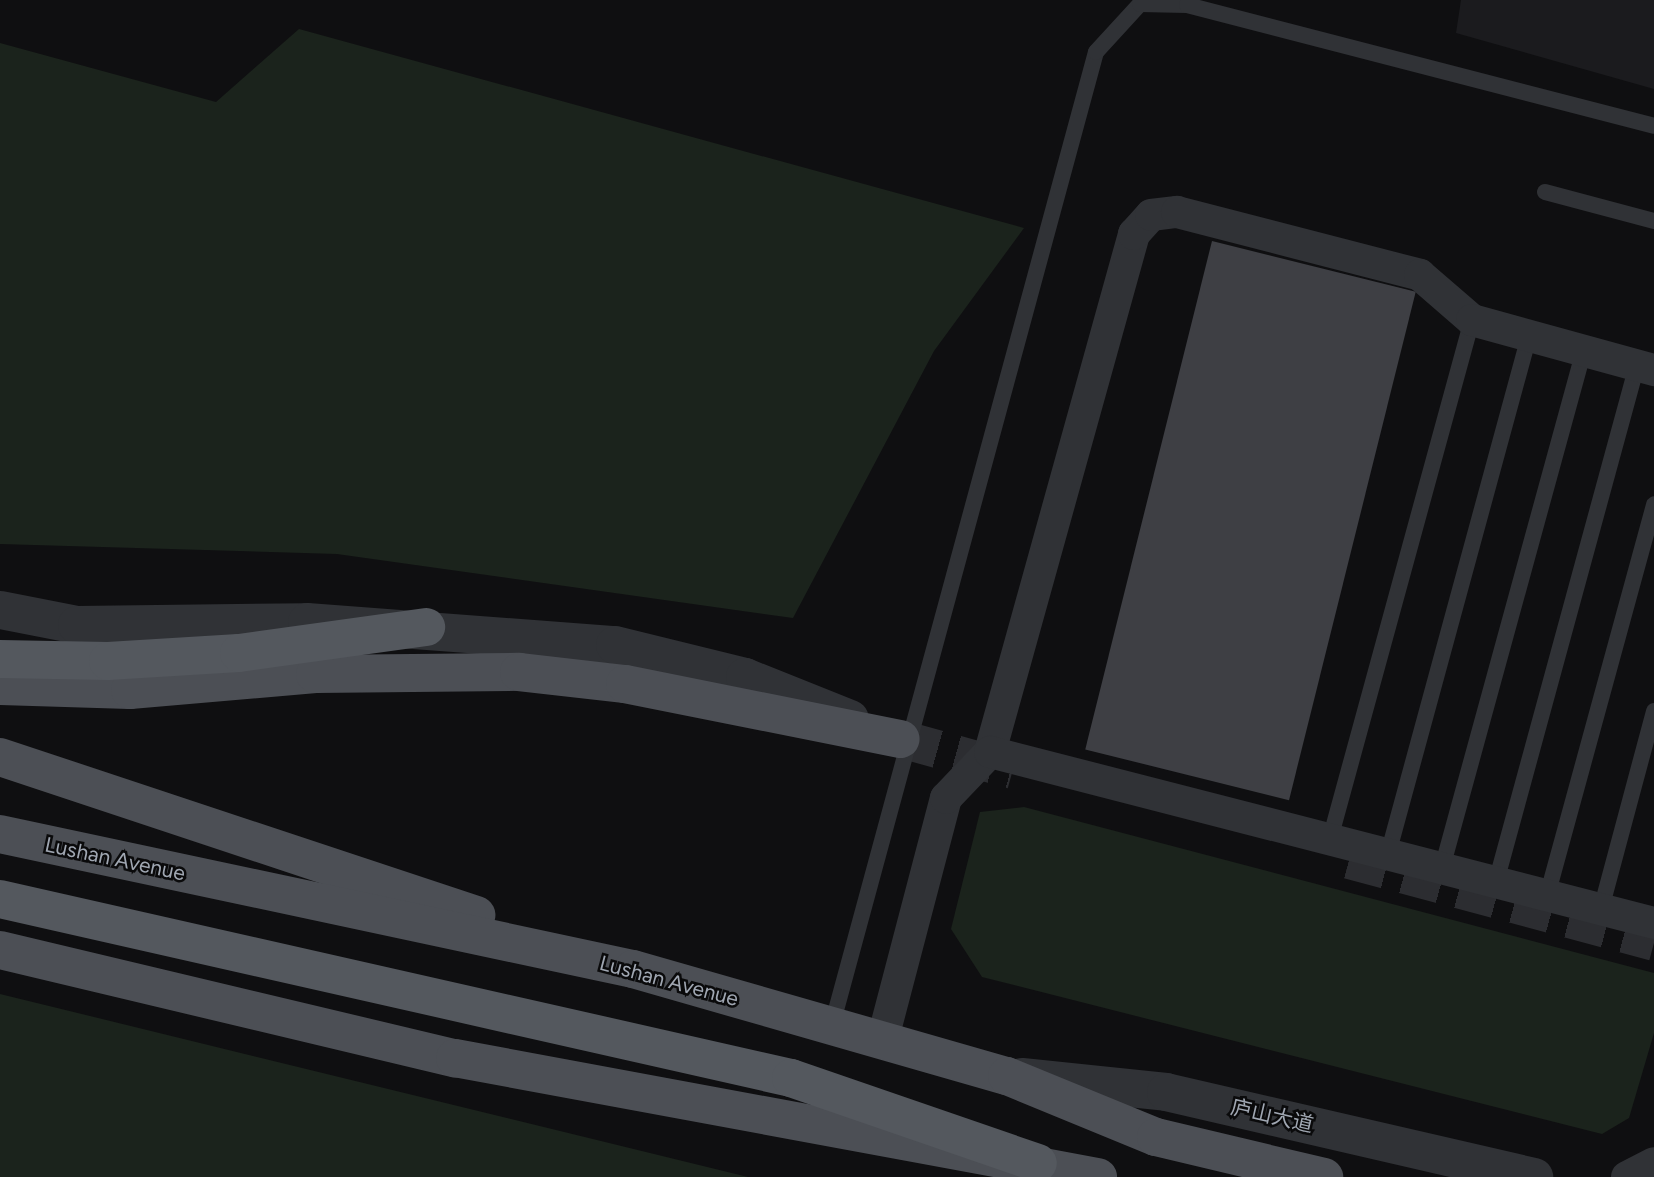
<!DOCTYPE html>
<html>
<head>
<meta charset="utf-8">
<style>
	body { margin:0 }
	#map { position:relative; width:1654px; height:1177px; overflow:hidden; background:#0f0f11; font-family:Figtree,"Noto Sans SC",sans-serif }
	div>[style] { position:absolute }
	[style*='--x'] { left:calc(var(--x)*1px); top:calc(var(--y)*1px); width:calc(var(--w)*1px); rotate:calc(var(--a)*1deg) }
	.built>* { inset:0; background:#1b1b1e }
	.green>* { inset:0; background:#1b231c }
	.building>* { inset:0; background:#3e3f44; transform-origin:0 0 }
	.tertiary-tunnel>* { height:38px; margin-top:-19px; transform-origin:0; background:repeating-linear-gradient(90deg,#2c2d31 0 38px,transparent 0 57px) }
	.service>* { height:16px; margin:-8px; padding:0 8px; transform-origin:8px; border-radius:8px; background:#303236 }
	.minor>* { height:32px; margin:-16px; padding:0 16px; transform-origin:16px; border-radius:16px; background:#303236 }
	.tertiary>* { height:38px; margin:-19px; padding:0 19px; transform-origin:19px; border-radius:19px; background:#303236 }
	.primary>* { height:38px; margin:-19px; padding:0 19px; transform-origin:19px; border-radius:19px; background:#4c4f55 }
	.trunk>* { height:38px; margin:-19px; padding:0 19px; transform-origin:19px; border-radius:19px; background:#54585e }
	span { translate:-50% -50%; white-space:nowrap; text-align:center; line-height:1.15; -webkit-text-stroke:5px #0a0a0b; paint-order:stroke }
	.street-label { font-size:21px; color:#a0a7b2 }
</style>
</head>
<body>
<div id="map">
	<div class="built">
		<div style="clip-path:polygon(1461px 0,1654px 0,1654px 89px,1456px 33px)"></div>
	</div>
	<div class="green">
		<div style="clip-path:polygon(299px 29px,1024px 228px,934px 351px,793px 618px,337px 554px,0 544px,0 43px,216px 102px)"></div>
		<div style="clip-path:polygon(1024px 807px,1654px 973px,1654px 1033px,1629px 1118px,1602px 1134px,982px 977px,951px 929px,980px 812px)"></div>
		<div style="clip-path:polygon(0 994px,748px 1177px,0 1177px)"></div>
	</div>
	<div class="building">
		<div style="left:1212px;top:241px;width:210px;height:524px;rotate:14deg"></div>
	</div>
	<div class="tertiary-tunnel">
		<div style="--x:901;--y:739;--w:116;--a:15.5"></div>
		<div style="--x:1349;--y:860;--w:316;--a:15"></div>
	</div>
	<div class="service">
		<div style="--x:1545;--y:192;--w:113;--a:14.9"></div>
		<div style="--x:1330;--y:839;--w:538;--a:-74.7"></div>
		<div style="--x:1388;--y:854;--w:537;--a:-74.77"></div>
		<div style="--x:1442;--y:868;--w:537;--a:-74.67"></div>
		<div style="--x:1496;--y:882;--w:536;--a:-74.74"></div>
		<div style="--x:1547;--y:896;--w:406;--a:-74.7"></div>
		<div style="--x:1601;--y:909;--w:205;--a:-75"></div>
		<div style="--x:832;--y:1025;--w:1008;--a:-74.82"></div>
		<div style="--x:1096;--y:52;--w:65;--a:-47.5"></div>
		<div style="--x:1140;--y:4;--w:47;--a:1.2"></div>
		<div style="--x:1187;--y:5;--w:482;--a:14.5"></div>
	</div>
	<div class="minor">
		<div style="--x:990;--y:752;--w:538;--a:-74.46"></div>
		<div style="--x:1134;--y:234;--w:25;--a:-48"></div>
		<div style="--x:1151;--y:215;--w:26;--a:-7"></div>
		<div style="--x:1177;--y:212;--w:251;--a:14.5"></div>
		<div style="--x:1420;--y:275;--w:69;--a:40.9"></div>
		<div style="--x:1472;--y:320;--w:189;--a:15.4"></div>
		<div style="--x:883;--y:1038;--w:248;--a:-75.3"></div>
		<div style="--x:946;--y:798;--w:64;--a:-46.3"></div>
		<div style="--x:990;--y:752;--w:686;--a:14.44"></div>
		<div style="--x:1627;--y:1177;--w:30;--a:-27"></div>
	</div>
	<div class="tertiary">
		<div style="--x:0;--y:610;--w:78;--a:11"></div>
		<div style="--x:77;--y:625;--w:230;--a:-0.7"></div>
		<div style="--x:307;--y:622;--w:309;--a:4.3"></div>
		<div style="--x:615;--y:645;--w:134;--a:13.8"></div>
		<div style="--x:745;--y:677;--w:113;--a:21.8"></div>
		<div style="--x:1022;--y:1077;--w:145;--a:5.9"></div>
		<div style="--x:1166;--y:1092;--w:378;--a:13"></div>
	</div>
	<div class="primary">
		<div style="--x:0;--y:686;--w:130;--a:1.8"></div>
		<div style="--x:130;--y:690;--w:186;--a:-4.9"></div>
		<div style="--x:315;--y:674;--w:204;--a:-0.6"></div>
		<div style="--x:519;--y:672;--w:107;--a:6.5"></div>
		<div style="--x:625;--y:684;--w:281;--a:11.3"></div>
		<div style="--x:0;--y:757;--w:502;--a:18.36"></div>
		<div style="--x:0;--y:834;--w:647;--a:12.04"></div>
		<div style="--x:633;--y:969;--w:389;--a:16"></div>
		<div style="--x:1007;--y:1076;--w:161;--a:22.3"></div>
		<div style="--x:1156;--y:1137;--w:173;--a:13.4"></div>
		<div style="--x:0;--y:950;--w:468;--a:13.4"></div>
		<div style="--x:455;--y:1058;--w:654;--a:10.49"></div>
	</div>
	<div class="trunk">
		<div style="--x:0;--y:659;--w:108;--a:1.1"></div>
		<div style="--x:108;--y:661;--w:131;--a:-3.5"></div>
		<div style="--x:239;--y:653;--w:189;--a:-7.9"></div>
		<div style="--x:0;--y:899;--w:811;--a:12.75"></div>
		<div style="--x:791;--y:1078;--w:261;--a:19"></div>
	</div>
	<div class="street-label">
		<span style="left:115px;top:859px;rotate:12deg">Lushan Avenue</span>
		<span style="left:669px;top:981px;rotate:15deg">Lushan Avenue</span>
		<span style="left:1272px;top:1116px;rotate:13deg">庐山大道</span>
	</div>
</div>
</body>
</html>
